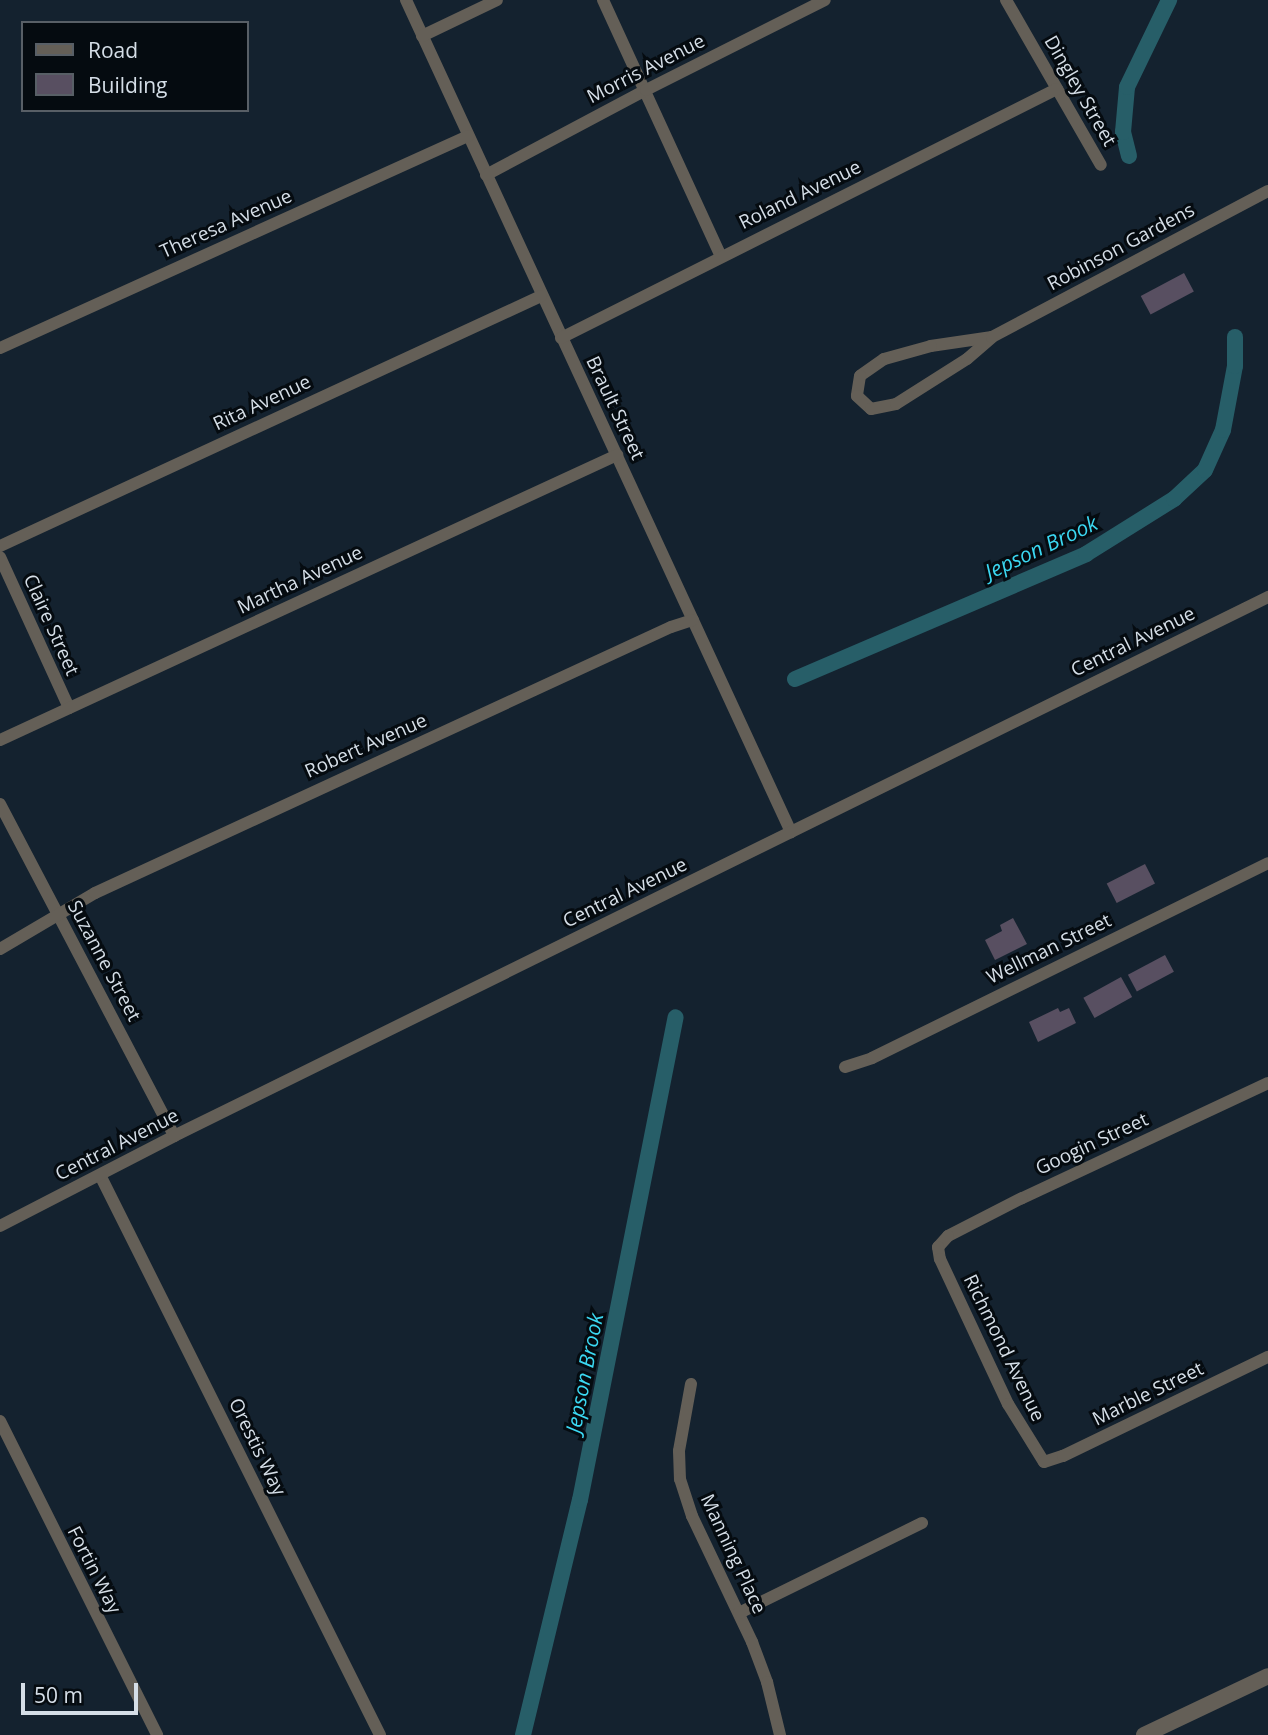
<!DOCTYPE html>
<html>
<head>
<meta charset="utf-8">
<style>
	body { margin:0 }
	#map { position:relative; width:1268px; height:1735px; overflow:hidden; background:#14222f; font-family:"Open Sans",sans-serif }
	div>[style] { position:absolute }
	[style*='--x'] { left:calc(var(--x)*1px); top:calc(var(--y)*1px); width:calc(var(--w)*1px); rotate:calc(var(--a)*1deg) }
	.canal>* { height:16px; margin:-8px; padding:0 8px; transform-origin:8px; border-radius:8px; background:#275e68 }
	.building>* { inset:0; background:#584f61; transform-origin:0 0 }
	.minor>* { height:12px; margin:-6px; padding:0 6px; transform-origin:6px; border-radius:6px; background:#645f57 }
	.tertiary>* { height:16px; margin:-8px; padding:0 8px; transform-origin:8px; border-radius:8px; background:#645f57 }
	span { translate:-50% -50%; white-space:nowrap; text-align:center; line-height:1.15; -webkit-text-stroke:6px #050b10; paint-order:stroke }
	.street-label { font-size:19px; color:#d5dee7 }
	.water-label { font-size:21px; color:#3bd8f2; font-style:italic }
	.legend { position:absolute; left:21px; top:21px; width:228px; height:91px; box-sizing:border-box; background:#050b10; border:2px solid #585f66; margin:0; padding:9px 12px; list-style:none; font-size:21px; color:#d5dee7 }
	.legend li { display:flex; align-items:center; gap:14px; height:35px }
	.legend b { width:35px; border:2px solid #585f66 }
	.scale { position:absolute; left:21px; top:1683px; width:117px; height:32px; box-sizing:border-box; border:4px solid #d5dee7; border-top:0; padding-left:9px; font-size:21px; line-height:24px; white-space:nowrap; color:#d5dee7; -webkit-text-stroke:5px #050b10; paint-order:stroke }
</style>
</head>
<body>
<div id="map">
	<div class="canal">
		<div style="--x:1129;--y:156;--w:25;--a:-104"></div>
		<div style="--x:1123;--y:132;--w:45;--a:-84.9"></div>
		<div style="--x:1127;--y:87;--w:97;--a:-64.2"></div>
		<div style="--x:795;--y:679;--w:317;--a:-23.2"></div>
		<div style="--x:1086;--y:554;--w:104;--a:-32"></div>
		<div style="--x:1174;--y:499;--w:42;--a:-43.1"></div>
		<div style="--x:1205;--y:470;--w:44;--a:-65.8"></div>
		<div style="--x:1223;--y:430;--w:65;--a:-79.4"></div>
		<div style="--x:1235;--y:366;--w:29;--a:-90"></div>
		<div style="--x:523;--y:1735;--w:242;--a:-76.4"></div>
		<div style="--x:580;--y:1500;--w:492;--a:-78.8"></div>
	</div>
	<div class="building">
		<div style="left:1184px;top:273px;width:21px;height:49px;rotate:62deg"></div>
		<div style="left:1145px;top:864px;width:22px;height:43px;rotate:63deg"></div>
		<div style="clip-path:polygon(1013px 918px,1027px 944px,995px 960px,985px 940px,1002px 931px,1000px 925px)"></div>
		<div style="left:1165px;top:955px;width:19px;height:42px;rotate:62deg"></div>
		<div style="left:1121px;top:977px;width:23px;height:43px;rotate:61deg"></div>
		<div style="clip-path:polygon(1058px 1008px,1060px 1012px,1069px 1008px,1076px 1023px,1038px 1042px,1029px 1022px)"></div>
	</div>
	<div class="minor">
		<div style="--x:406;--y:0;--w:917;--a:65.17"></div>
		<div style="--x:603;--y:0;--w:282;--a:65.3"></div>
		<div style="--x:1006;--y:0;--w:190;--a:60.1"></div>
		<div style="--x:422;--y:36;--w:83;--a:-25.6"></div>
		<div style="--x:486;--y:175;--w:181;--a:-28"></div>
		<div style="--x:646;--y:90;--w:200;--a:-26.7"></div>
		<div style="--x:992;--y:337;--w:62;--a:171.6"></div>
		<div style="--x:931;--y:346;--w:49;--a:164.5"></div>
		<div style="--x:884;--y:359;--w:29;--a:145"></div>
		<div style="--x:860;--y:376;--w:20;--a:99"></div>
		<div style="--x:857;--y:396;--w:19;--a:43"></div>
		<div style="--x:871;--y:409;--w:25;--a:-11"></div>
		<div style="--x:896;--y:404;--w:84;--a:-32.4"></div>
		<div style="--x:967;--y:359;--w:33;--a:-41"></div>
		<div style="--x:992;--y:337;--w:312;--a:-27.9"></div>
		<div style="--x:561;--y:338;--w:555;--a:-26.66"></div>
		<div style="--x:0;--y:348;--w:514;--a:-24.37"></div>
		<div style="--x:0;--y:546;--w:596;--a:-24.8"></div>
		<div style="--x:0;--y:557;--w:166;--a:65.4"></div>
		<div style="--x:0;--y:740;--w:680;--a:-24.79"></div>
		<div style="--x:0;--y:804;--w:375;--a:62.3"></div>
		<div style="--x:0;--y:949;--w:110;--a:-30.5"></div>
		<div style="--x:95;--y:893;--w:634;--a:-24.79"></div>
		<div style="--x:671;--y:627;--w:23;--a:-18"></div>
		<div style="--x:845;--y:1067;--w:28;--a:-18"></div>
		<div style="--x:872;--y:1058;--w:441;--a:-26.2"></div>
		<div style="--x:1268;--y:1083;--w:272;--a:154.9"></div>
		<div style="--x:1022;--y:1198;--w:83;--a:152.8"></div>
		<div style="--x:948;--y:1236;--w:15;--a:132"></div>
		<div style="--x:938;--y:1247;--w:12;--a:81"></div>
		<div style="--x:940;--y:1259;--w:160;--a:64.9"></div>
		<div style="--x:1008;--y:1404;--w:68;--a:58.2"></div>
		<div style="--x:1044;--y:1462;--w:20;--a:-18"></div>
		<div style="--x:1063;--y:1456;--w:228;--a:-25.8"></div>
		<div style="--x:100;--y:1175;--w:626;--a:63.43"></div>
		<div style="--x:0;--y:1226;--w:196;--a:-27.3"></div>
		<div style="--x:174;--y:1136;--w:1220;--a:-26.23"></div>
		<div style="--x:691;--y:1384;--w:68;--a:100.2"></div>
		<div style="--x:679;--y:1451;--w:28;--a:88"></div>
		<div style="--x:680;--y:1479;--w:39;--a:72"></div>
		<div style="--x:692;--y:1516;--w:140;--a:64.5"></div>
		<div style="--x:752;--y:1642;--w:43;--a:69.4"></div>
		<div style="--x:767;--y:1682;--w:55;--a:76.2"></div>
		<div style="--x:0;--y:1421;--w:351;--a:63.4"></div>
		<div style="--x:739;--y:1613;--w:204;--a:-26.2"></div>
	</div>
	<div class="tertiary">
		<div style="--x:1144;--y:1735;--w:137;--a:-25.4"></div>
	</div>
	<div class="street-label">
		<span style="left:646px;top:69px;rotate:-27deg">Morris Avenue</span>
		<span style="left:1080px;top:91px;rotate:60deg">Dingley Street</span>
		<span style="left:800px;top:195px;rotate:-26deg">Roland Avenue</span>
		<span style="left:226px;top:224px;rotate:-24deg">Theresa Avenue</span>
		<span style="left:1121px;top:247px;rotate:-28deg">Robinson Gardens</span>
		<span style="left:262px;top:403px;rotate:-25deg">Rita Avenue</span>
		<span style="left:615px;top:408px;rotate:65deg">Brault Street</span>
		<span style="left:300px;top:580px;rotate:-25deg">Martha Avenue</span>
		<span style="left:51px;top:625px;rotate:66deg">Claire Street</span>
		<span style="left:1133px;top:642px;rotate:-26deg">Central Avenue</span>
		<span style="left:366px;top:746px;rotate:-24deg">Robert Avenue</span>
		<span style="left:625px;top:893px;rotate:-26deg">Central Avenue</span>
		<span style="left:1049px;top:949px;rotate:-26deg">Wellman Street</span>
		<span style="left:104px;top:961px;rotate:62deg">Suzanne Street</span>
		<span style="left:1092px;top:1144px;rotate:-25deg">Googin Street</span>
		<span style="left:117px;top:1145px;rotate:-27deg">Central Avenue</span>
		<span style="left:1004px;top:1348px;rotate:64deg">Richmond Avenue</span>
		<span style="left:1148px;top:1394px;rotate:-26deg">Marble Street</span>
		<span style="left:257px;top:1447px;rotate:64deg">Orestis Way</span>
		<span style="left:733px;top:1554px;rotate:65deg">Manning Place</span>
		<span style="left:94px;top:1570px;rotate:63deg">Fortin Way</span>
	</div>
	<div class="water-label">
		<span style="left:1041px;top:547px;rotate:-25deg">Jepson Brook</span>
		<span style="left:584px;top:1373px;rotate:-79deg">Jepson Brook</span>
	</div>
	<ul class="legend">
	<li><b style="height:9px;background:#645f57"></b>Road</li>
	<li><b style="height:19px;background:#584f61"></b>Building</li>
	</ul>
	<div class="scale">50 m</div>
</div>
</body>
</html>
